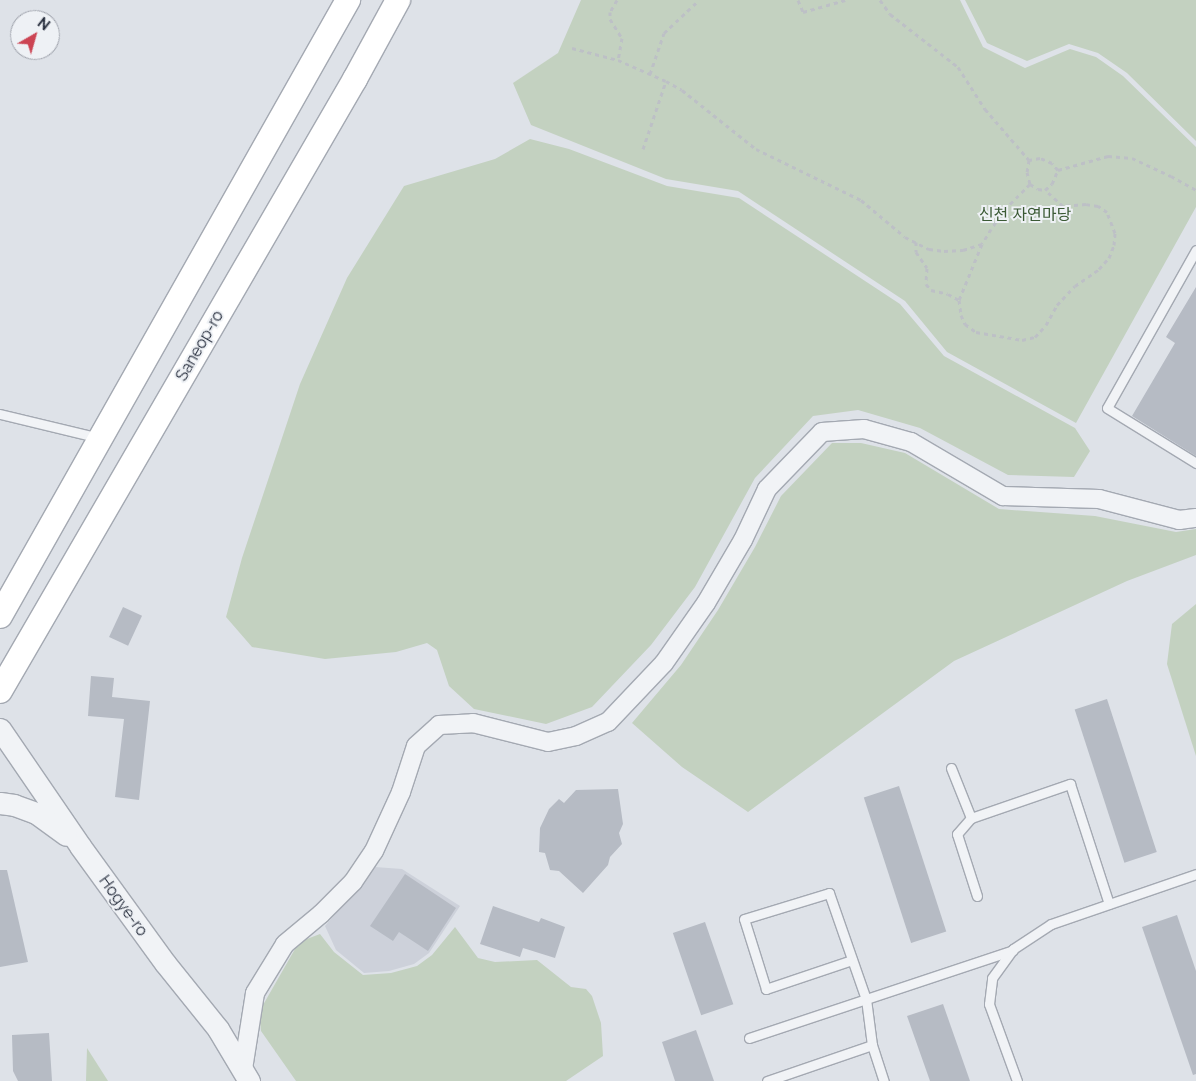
<!DOCTYPE html>
<html>
<head>
<meta charset="utf-8">
<style>
	body { margin:0 }
	#map { position:relative; width:1196px; height:1081px; overflow:hidden; background:#dee2e8; font-family:Raleway,"Noto Sans KR",sans-serif }
	div>[style] { position:absolute }
	[style*='--x'] { left:calc(var(--x)*1px); top:calc(var(--y)*1px); width:calc(var(--w)*1px); rotate:calc(var(--a)*1deg) }
	.built>* { inset:0; background:#cdd1da }
	.green>* { inset:0; background:#c3d1c0 }
	.building>* { inset:0; background:#b6bbc4; transform-origin:0 0 }
	.path>* { height:3px; margin-top:-1.5px; transform-origin:0; background:repeating-linear-gradient(90deg,#bdc0c6 0 4px,transparent 0 8px) }
	.roads { filter:drop-shadow(1px 0 #a4a9b2) drop-shadow(-1px 0 #a4a9b2) drop-shadow(0 1px #a4a9b2) drop-shadow(0 -1px #a4a9b2) }
	.service>* { height:9px; margin:-4.5px; padding:0 4.5px; transform-origin:4.5px; border-radius:4.5px; background:#f1f3f6 }
	.minor>* { height:18px; margin:-9px; padding:0 9px; transform-origin:9px; border-radius:9px; background:#f1f3f6 }
	.tertiary>* { height:21px; margin:-10.5px; padding:0 10.5px; transform-origin:10.5px; border-radius:10.5px; background:#f1f3f6 }
	.secondary>* { height:24px; margin:-12px; padding:0 12px; transform-origin:12px; border-radius:12px; background:#fff }
	span { translate:-50% -50%; white-space:nowrap; text-align:center; line-height:1.15; -webkit-text-stroke:4px #eef1f5; paint-order:stroke }
	.park-label { font-size:16px; color:#3b5a35 }
	.street-label { font-size:16px; color:#282f3e }
	.north { position:absolute; left:10px; top:10px; width:50px; height:50px; box-sizing:border-box; background:#eef1f5; border:1px solid #9fa3ac; border-radius:50%; rotate:38deg; font-size:14px; font-weight:700; line-height:20px; text-align:center; color:#282f3e }
	.north::after { content:''; display:block; margin:auto; width:18px; height:22px; background:#cc4453; clip-path:polygon(50% 0,100% 100%,50% 72%,0 100%) }
</style>
</head>
<body>
<div id="map">
	<div class="built">
		<div style="clip-path:polygon(375px 867px,402px 869px,460px 906px,429px 953px,414px 964px,389px 971px,364px 973px,336px 950px,325px 926px)"></div>
	</div>
	<div class="green">
		<div style="clip-path:polygon(581px 0,960px 0,983px 47px,1025px 68px,1070px 49px,1096px 57px,1123px 76px,1196px 147px,1196px 207px,1076px 423px,947px 352px,905px 301px,738px 191px,666px 179px,531px 125px,513px 83px,558px 53px)"></div>
		<div style="clip-path:polygon(965px 0,1196px 0,1196px 141px,1127px 73px,1098px 53px,1069px 44px,1027px 61px,987px 43px)"></div>
		<div style="clip-path:polygon(530px 139px,569px 149px,667px 186px,739px 198px,900px 304px,944px 356px,1075px 428px,1090px 451px,1074px 477px,1008px 475px,920px 428px,858px 410px,813px 416px,755px 478px,695px 587px,651px 645px,592px 707px,546px 724px,474px 709px,449px 686px,437px 650px,427px 643px,396px 652px,325px 659px,252px 647px,226px 617px,242px 558px,300px 384px,347px 278px,404px 186px,495px 159px)"></div>
		<div style="clip-path:polygon(832px 443px,861px 443px,905px 453px,999px 509px,1095px 516px,1176px 532px,1196px 529px,1196px 555px,1127px 581px,954px 661px,748px 812px,682px 767px,632px 723px,681px 665px,718px 610px,755px 547px,781px 496px)"></div>
		<div style="clip-path:polygon(1196px 604px,1196px 756px,1167px 664px,1172px 624px)"></div>
		<div style="clip-path:polygon(455px 927px,478px 958px,495px 962px,537px 960px,571px 987px,586px 989px,592px 996px,601px 1023px,603px 1056px,566px 1081px,296px 1081px,261px 1031px,259px 1012px,299px 942px,320px 934px,334px 952px,363px 975px,391px 973px,417px 966px,432px 955px)"></div>
		<div style="clip-path:polygon(87px 1048px,108px 1081px,86px 1081px)"></div>
	</div>
	<div class="building">
		<div style="clip-path:polygon(1196px 287px,1196px 456px,1132px 416px,1175px 343px,1166px 337px)"></div>
		<div style="left:123px;top:607px;width:21px;height:33px;rotate:25deg"></div>
		<div style="clip-path:polygon(91px 676px,114px 678px,112px 697px,150px 701px,139px 800px,115px 797px,124px 719px,88px 716px)"></div>
		<div style="left:1107px;top:699px;width:161px;height:34px;rotate:72deg"></div>
		<div style="left:899px;top:786px;width:153px;height:37px;rotate:72deg"></div>
		<div style="clip-path:polygon(618px 789px,623px 824px,619px 833px,622px 844px,610px 857px,608px 865px,583px 893px,559px 871px,550px 870px,545px 853px,539px 852px,540px 828px,549px 809px,559px 799px,564px 803px,576px 790px)"></div>
		<div style="clip-path:polygon(0 870px,7px 870px,28px 962px,0 967px)"></div>
		<div style="clip-path:polygon(405px 874px,456px 908px,428px 951px,399px 932px,393px 941px,370px 926px)"></div>
		<div style="clip-path:polygon(493px 906px,539px 922px,541px 918px,565px 927px,555px 958px,523px 948px,520px 957px,480px 944px)"></div>
		<div style="clip-path:polygon(1177px 915px,1196px 971px,1196px 1074px,1193px 1075px,1142px 927px)"></div>
		<div style="left:705px;top:922px;width:87px;height:34px;rotate:71deg"></div>
		<div style="clip-path:polygon(943px 1004px,970px 1081px,930px 1081px,907px 1016px)"></div>
		<div style="clip-path:polygon(696px 1030px,714px 1081px,675px 1081px,662px 1042px)"></div>
		<div style="clip-path:polygon(49px 1033px,52px 1081px,18px 1081px,13px 1071px,12px 1035px)"></div>
	</div>
	<div class="path">
		<div style="--x:617;--y:0;--w:14;--a:120"></div>
		<div style="--x:610;--y:12;--w:7;--a:90"></div>
		<div style="--x:610;--y:19;--w:22;--a:58"></div>
		<div style="--x:622;--y:38;--w:22;--a:100"></div>
		<div style="--x:798;--y:0;--w:13;--a:67"></div>
		<div style="--x:803;--y:12;--w:44;--a:-15.9"></div>
		<div style="--x:880;--y:0;--w:17;--a:54"></div>
		<div style="--x:890;--y:14;--w:86;--a:37.9"></div>
		<div style="--x:958;--y:67;--w:50;--a:57.3"></div>
		<div style="--x:985;--y:109;--w:67;--a:49.2"></div>
		<div style="--x:1029;--y:160;--w:12;--a:99"></div>
		<div style="--x:1027;--y:172;--w:12;--a:76"></div>
		<div style="--x:1030;--y:184;--w:9;--a:32"></div>
		<div style="--x:1038;--y:189;--w:7;--a:8"></div>
		<div style="--x:1045;--y:190;--w:9;--a:-41"></div>
		<div style="--x:1052;--y:184;--w:15;--a:-67"></div>
		<div style="--x:1058;--y:170;--w:9;--a:-131"></div>
		<div style="--x:1052;--y:163;--w:13;--a:-157"></div>
		<div style="--x:1040;--y:158;--w:11;--a:170"></div>
		<div style="--x:572;--y:48;--w:48;--a:14.6"></div>
		<div style="--x:618;--y:60;--w:52;--a:23.6"></div>
		<div style="--x:650;--y:74;--w:43;--a:-71.1"></div>
		<div style="--x:664;--y:33;--w:48;--a:-43.3"></div>
		<div style="--x:643;--y:149;--w:72;--a:-71.3"></div>
		<div style="--x:666;--y:81;--w:18;--a:29"></div>
		<div style="--x:682;--y:90;--w:95;--a:38.6"></div>
		<div style="--x:756;--y:149;--w:117;--a:25.9"></div>
		<div style="--x:861;--y:200;--w:57;--a:40.1"></div>
		<div style="--x:905;--y:237;--w:27;--a:27"></div>
		<div style="--x:929;--y:249;--w:15;--a:8"></div>
		<div style="--x:944;--y:251;--w:19;--a:-3"></div>
		<div style="--x:963;--y:250;--w:20;--a:-18"></div>
		<div style="--x:1058;--y:170;--w:52;--a:-15.6"></div>
		<div style="--x:1108;--y:156;--w:24;--a:5"></div>
		<div style="--x:1132;--y:158;--w:43;--a:24.8"></div>
		<div style="--x:1171;--y:176;--w:29;--a:29"></div>
		<div style="--x:1030;--y:184;--w:35;--a:135"></div>
		<div style="--x:1005;--y:209;--w:24;--a:125"></div>
		<div style="--x:991;--y:229;--w:17;--a:121"></div>
		<div style="--x:982;--y:244;--w:61;--a:112.3"></div>
		<div style="--x:959;--y:300;--w:15;--a:82"></div>
		<div style="--x:961;--y:315;--w:10;--a:66"></div>
		<div style="--x:965;--y:324;--w:14;--a:36"></div>
		<div style="--x:976;--y:332;--w:47;--a:9.9"></div>
		<div style="--x:1022;--y:340;--w:13;--a:-13"></div>
		<div style="--x:1035;--y:337;--w:16;--a:-47"></div>
		<div style="--x:1046;--y:325;--w:23;--a:-61"></div>
		<div style="--x:1057;--y:305;--w:26;--a:-47"></div>
		<div style="--x:1075;--y:286;--w:29;--a:-35"></div>
		<div style="--x:1099;--y:269;--w:15;--a:-48"></div>
		<div style="--x:1109;--y:258;--w:14;--a:-69"></div>
		<div style="--x:1114;--y:245;--w:12;--a:-85"></div>
		<div style="--x:1115;--y:233;--w:22;--a:-111"></div>
		<div style="--x:1107;--y:212;--w:11;--a:-146"></div>
		<div style="--x:1098;--y:206;--w:12;--a:-171"></div>
		<div style="--x:1086;--y:204;--w:23;--a:175"></div>
		<div style="--x:1063;--y:206;--w:24;--a:-138"></div>
		<div style="--x:916;--y:242;--w:10;--a:90"></div>
		<div style="--x:916;--y:252;--w:19;--a:55"></div>
		<div style="--x:927;--y:268;--w:16;--a:94"></div>
		<div style="--x:926;--y:284;--w:8;--a:50"></div>
		<div style="--x:931;--y:290;--w:17;--a:13"></div>
		<div style="--x:948;--y:294;--w:13;--a:29"></div>
	</div>
	<div class="roads">
		<div class="service">
			<div style="--x:1196;--y:250;--w:181;--a:119.4"></div>
			<div style="--x:1107;--y:408;--w:105;--a:31.7"></div>
			<div style="--x:0;--y:414;--w:102;--a:13.6"></div>
			<div style="--x:951;--y:768;--w:54;--a:68.2"></div>
			<div style="--x:977;--y:896;--w:65;--a:-107.9"></div>
			<div style="--x:957;--y:834;--w:21;--a:-49"></div>
			<div style="--x:971;--y:818;--w:105;--a:-19"></div>
			<div style="--x:1070;--y:784;--w:126;--a:72"></div>
			<div style="--x:852;--y:960;--w:91;--a:161.4"></div>
			<div style="--x:766;--y:989;--w:73;--a:-107.4"></div>
			<div style="--x:744;--y:919;--w:89;--a:-17"></div>
			<div style="--x:829;--y:893;--w:112;--a:70.8"></div>
			<div style="--x:866;--y:999;--w:46;--a:82.6"></div>
			<div style="--x:872;--y:1045;--w:38;--a:72"></div>
			<div style="--x:749;--y:1038;--w:278;--a:-18.4"></div>
			<div style="--x:767;--y:1081;--w:111;--a:-18.9"></div>
			<div style="--x:1017;--y:1081;--w:82;--a:-110"></div>
			<div style="--x:989;--y:1004;--w:26;--a:-83"></div>
			<div style="--x:992;--y:978;--w:36;--a:-54"></div>
			<div style="--x:1013;--y:949;--w:45;--a:-33.3"></div>
			<div style="--x:1051;--y:924;--w:153;--a:-19"></div>
		</div>
		<div class="minor">
			<div style="--x:243;--y:1069;--w:77;--a:-81"></div>
			<div style="--x:255;--y:993;--w:57;--a:-58.5"></div>
			<div style="--x:285;--y:944;--w:47;--a:-39.8"></div>
			<div style="--x:321;--y:914;--w:45;--a:-45"></div>
			<div style="--x:353;--y:882;--w:37;--a:-56"></div>
			<div style="--x:374;--y:851;--w:65;--a:-65.4"></div>
			<div style="--x:401;--y:792;--w:48;--a:-71.9"></div>
			<div style="--x:416;--y:746;--w:31;--a:-42"></div>
			<div style="--x:439;--y:725;--w:34;--a:-3"></div>
			<div style="--x:473;--y:723;--w:77;--a:14.2"></div>
			<div style="--x:548;--y:742;--w:29;--a:-12"></div>
			<div style="--x:576;--y:736;--w:35;--a:-24"></div>
			<div style="--x:608;--y:722;--w:81;--a:-46.5"></div>
			<div style="--x:664;--y:663;--w:73;--a:-55"></div>
			<div style="--x:706;--y:603;--w:73;--a:-59.6"></div>
			<div style="--x:743;--y:540;--w:56;--a:-64.8"></div>
			<div style="--x:767;--y:489;--w:79;--a:-46"></div>
			<div style="--x:822;--y:432;--w:42;--a:-4.1"></div>
			<div style="--x:864;--y:429;--w:49;--a:15.5"></div>
			<div style="--x:911;--y:442;--w:107;--a:30.4"></div>
			<div style="--x:1003;--y:496;--w:96;--a:1.8"></div>
			<div style="--x:1099;--y:499;--w:83;--a:14.7"></div>
			<div style="--x:1179;--y:520;--w:17;--a:-7"></div>
		</div>
		<div class="tertiary">
			<div style="--x:0;--y:729;--w:142;--a:55.6"></div>
			<div style="--x:80;--y:846;--w:145;--a:54"></div>
			<div style="--x:165;--y:963;--w:85;--a:51.2"></div>
			<div style="--x:218;--y:1029;--w:61;--a:59.2"></div>
			<div style="--x:0;--y:803;--w:14;--a:8"></div>
			<div style="--x:14;--y:805;--w:23;--a:20"></div>
			<div style="--x:36;--y:813;--w:37;--a:36"></div>
		</div>
		<div class="secondary">
			<div style="--x:0;--y:616;--w:708;--a:-60.54"></div>
			<div style="--x:0;--y:691;--w:708;--a:-59.88"></div>
			<div style="--x:355;--y:79;--w:90;--a:-61.4"></div>
		</div>
	</div>
	<div class="park-label">
		<span style="left:1025px;top:215px">신천 자연마당</span>
	</div>
	<div class="street-label">
		<span style="left:200px;top:346px;rotate:-60deg">Saneop-ro</span>
		<span style="left:123px;top:906px;rotate:54deg">Hogye-ro</span>
	</div>
	<div class="north">N</div>
</div>
</body>
</html>
